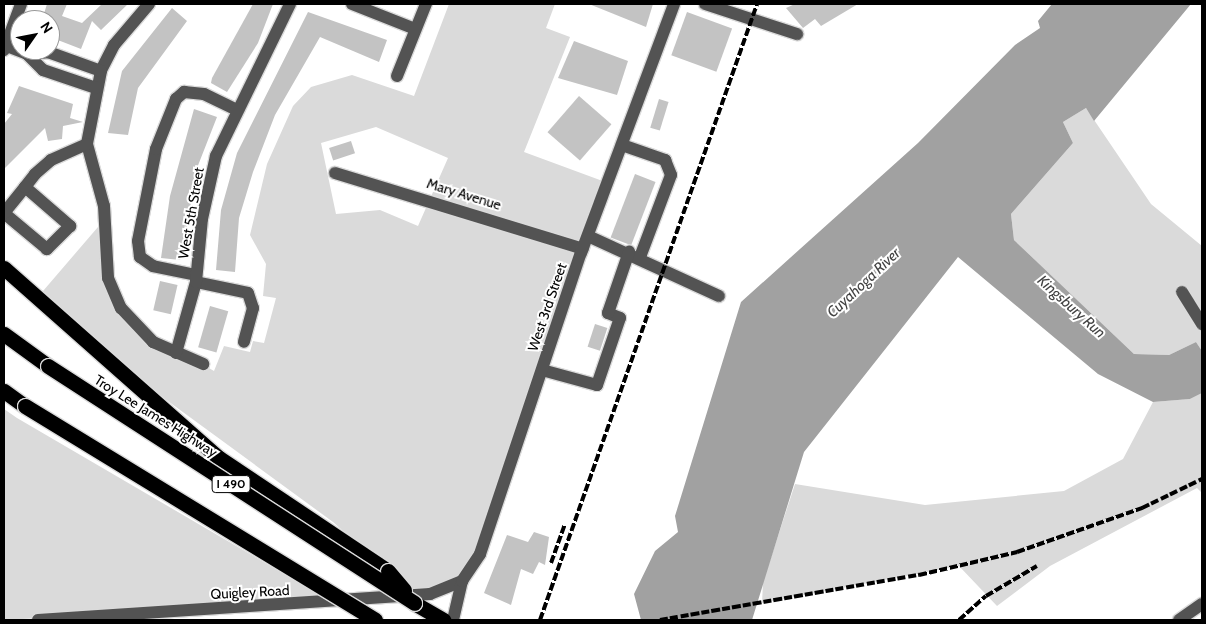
<!DOCTYPE html>
<html>
<head>
<meta charset="utf-8">
<style>
	body { margin:0 }
	#map { position:relative; width:1206px; height:624px; overflow:hidden; background:#fff; font-family:Cabin,sans-serif }
	div>[style] { position:absolute }
	[style*='--x'] { left:calc(var(--x)*1px); top:calc(var(--y)*1px); width:calc(var(--w)*1px); rotate:calc(var(--a)*1deg) }
	.green>* { inset:0; background:#dadada }
	.water>* { inset:0; background:#a1a1a1 }
	.building>* { inset:0; background:#c3c3c3; transform-origin:0 0 }
	.roads { filter:drop-shadow(1px 0 #dbdbdb) drop-shadow(-1px 0 #dbdbdb) drop-shadow(0 1px #dbdbdb) drop-shadow(0 -1px #dbdbdb) }
	.minor>* { height:12px; margin:-6px; padding:0 6px; transform-origin:6px; border-radius:6px; background:#535353 }
	.highway>* { height:15px; margin:-7.5px; padding:0 7.5px; transform-origin:7.5px; border-radius:7.5px; background:#000 }
	.rail>* { height:4px; margin-top:-2px; transform-origin:0; background:repeating-linear-gradient(90deg,#000 0 8px,transparent 0 10.5px) }
	.bridges { filter:drop-shadow(1px 0 #dbdbdb) drop-shadow(-1px 0 #dbdbdb) drop-shadow(0 1px #dbdbdb) drop-shadow(0 -1px #dbdbdb) }
	.highway-bridge>* { height:15px; margin:-7.5px; padding:0 7.5px; transform-origin:7.5px; border-radius:7.5px; background:#000 }
	span { translate:-50% -50%; white-space:nowrap; text-align:center; line-height:1.15; -webkit-text-stroke:4px #fff; paint-order:stroke }
	.shield-label span { padding:1px 4px; background:#fff; border:1px solid; border-radius:4px; -webkit-text-stroke-width:0 }
	.shield-label { font-size:12px; color:#000; font-weight:700 }
	.street-label { font-size:14px; color:#000 }
	.water-label { font-size:15px; color:#424242; font-style:italic }
	.frame { position:absolute; inset:0; border:5px solid #000; pointer-events:none }
	.north { position:absolute; left:10px; top:10px; width:50px; height:50px; box-sizing:border-box; background:#fff; border:1px solid #999; border-radius:50%; rotate:57deg; font-size:14px; font-weight:700; line-height:20px; text-align:center; color:#000 }
	.north::after { content:''; display:block; margin:auto; width:18px; height:22px; background:#000; clip-path:polygon(50% 0,100% 100%,50% 72%,0 100%) }
</style>
</head>
<body>
<div id="map">
	<div class="green">
		<div style="clip-path:polygon(evenodd,449px 4px,555px 4px,546px 28px,570px 37px,524px 152px,608px 183px,480px 554px,462px 581px,407px 596px,388px 571px,333px 522px,150px 388px,37px 298px,104px 220px,108px 278px,135px 325px,214px 371px,224px 346px,250px 352px,253px 341px,264px 343px,276px 298px,263px 296px,266px 264px,250px 235px,267px 164px,293px 106px,311px 87px,352px 75px,414px 96px,449px 4px,376px 127px,448px 158px,418px 226px,380px 210px,336px 214px,321px 143px,376px 127px)"></div>
		<div style="clip-path:polygon(1086px 108px,1151px 204px,1202px 246px,1202px 351px,1196px 342px,1169px 355px,1134px 354px,1014px 240px,1011px 214px,1073px 143px,1063px 122px)"></div>
		<div style="clip-path:polygon(1202px 393px,1202px 493px,1197px 488px,1050px 566px,997px 606px,959px 566px,762px 603px,763px 582px,795px 484px,925px 505px,1064px 491px,1123px 459px,1153px 402px,1190px 399px)"></div>
		<div style="clip-path:polygon(4px 409px,17px 418px,332px 602px,4px 620px)"></div>
	</div>
	<div class="water">
		<div style="clip-path:polygon(1052px 4px,1191px 4px,1094px 121px,1086px 108px,1063px 122px,1073px 143px,1011px 214px,1014px 240px,1134px 354px,1169px 355px,1196px 342px,1202px 351px,1202px 393px,1190px 399px,1153px 402px,1098px 374px,958px 257px,804px 452px,752px 620px,641px 620px,634px 594px,655px 551px,678px 532px,675px 516px,741px 302px,918px 143px,1015px 45px,1040px 28px,1038px 21px)"></div>
	</div>
	<div class="building">
		<div style="clip-path:polygon(47px 4px,67px 4px,62px 16px,82px 23px,102px 4px,128px 4px,101px 30px,92px 21px,81px 49px,50px 37px,50px 20px,42px 20px)"></div>
		<div style="clip-path:polygon(253px 4px,273px 4px,258px 43px,227px 92px,211px 83px,212px 78px)"></div>
		<div style="clip-path:polygon(589px 4px,653px 4px,646px 27px)"></div>
		<div style="clip-path:polygon(795px 4px,858px 4px,821px 26px,815px 19px,803px 28px,786px 8px)"></div>
		<div style="clip-path:polygon(172px 8px,187px 21px,138px 88px,128px 135px,108px 133px,122px 71px)"></div>
		<div style="clip-path:polygon(308px 12px,387px 40px,379px 62px,320px 37px,275px 115px,253px 172px,239px 218px,235px 272px,216px 270px,221px 210px,237px 153px)"></div>
		<div style="left:687px;top:12px;width:48px;height:46px;rotate:20deg"></div>
		<div style="clip-path:polygon(574px 41px,628px 61px,617px 95px,558px 78px)"></div>
		<div style="clip-path:polygon(19px 86px,73px 104px,70px 118px,83px 122px,63px 126px,62px 139px,48px 141px,45px 128px,4px 169px,4px 124px,12px 114px,7px 113px)"></div>
		<div style="left:579px;top:96px;width:43px;height:48px;rotate:41deg"></div>
		<div style="left:659px;top:99px;width:10px;height:30px;rotate:17deg"></div>
		<div style="clip-path:polygon(194px 109px,217px 117px,197px 168px,182px 254px,180px 260px,161px 258px,170px 196px)"></div>
		<div style="left:351px;top:141px;width:13px;height:23px;rotate:72deg"></div>
		<div style="left:635px;top:174px;width:22px;height:68px;rotate:21deg"></div>
		<div style="left:160px;top:281px;width:18px;height:30px;rotate:13deg"></div>
		<div style="left:210px;top:306px;width:19px;height:43px;rotate:16deg"></div>
		<div style="left:595px;top:324px;width:13px;height:24px;rotate:18deg"></div>
		<div style="clip-path:polygon(534px 532px,549px 537px,545px 565px,539px 562px,533px 574px,521px 569px,511px 605px,484px 593px,507px 535px,528px 542px)"></div>
	</div>
	<div class="roads">
		<div class="minor">
			<div style="--x:149;--y:4;--w:54;--a:130.5"></div>
			<div style="--x:114;--y:45;--w:29;--a:117"></div>
			<div style="--x:101;--y:71;--w:74;--a:100.9"></div>
			<div style="--x:87;--y:144;--w:64;--a:74.7"></div>
			<div style="--x:104;--y:206;--w:72;--a:86.8"></div>
			<div style="--x:108;--y:278;--w:33;--a:67"></div>
			<div style="--x:121;--y:308;--w:47;--a:46.7"></div>
			<div style="--x:153;--y:342;--w:55;--a:23.7"></div>
			<div style="--x:352;--y:4;--w:68;--a:21.6"></div>
			<div style="--x:705;--y:4;--w:97;--a:18.1"></div>
			<div style="--x:4;--y:45;--w:25;--a:21"></div>
			<div style="--x:27;--y:54;--w:23;--a:45"></div>
			<div style="--x:43;--y:70;--w:56;--a:18.8"></div>
			<div style="--x:4;--y:50;--w:49;--a:-69.7"></div>
			<div style="--x:27;--y:54;--w:21;--a:-5"></div>
			<div style="--x:48;--y:52;--w:56;--a:19.7"></div>
			<div style="--x:397;--y:76;--w:78;--a:-68.1"></div>
			<div style="--x:622;--y:145;--w:46;--a:19.2"></div>
			<div style="--x:665;--y:160;--w:16;--a:68"></div>
			<div style="--x:671;--y:175;--w:88;--a:110.7"></div>
			<div style="--x:335;--y:173;--w:259;--a:17"></div>
			<div style="--x:25;--y:187;--w:60;--a:40.9"></div>
			<div style="--x:70;--y:226;--w:33;--a:135"></div>
			<div style="--x:47;--y:249;--w:56;--a:-140.1"></div>
			<div style="--x:4;--y:213;--w:33;--a:-51"></div>
			<div style="--x:25;--y:187;--w:16;--a:-52"></div>
			<div style="--x:35;--y:174;--w:21;--a:-41"></div>
			<div style="--x:51;--y:160;--w:39;--a:-24"></div>
			<div style="--x:588;--y:236;--w:144;--a:24.6"></div>
			<div style="--x:196;--y:275;--w:44;--a:-168.2"></div>
			<div style="--x:153;--y:266;--w:16;--a:-145"></div>
			<div style="--x:140;--y:257;--w:16;--a:-97"></div>
			<div style="--x:138;--y:241;--w:94;--a:-78.9"></div>
			<div style="--x:156;--y:149;--w:54;--a:-68.2"></div>
			<div style="--x:176;--y:99;--w:11;--a:-41"></div>
			<div style="--x:184;--y:92;--w:20;--a:6"></div>
			<div style="--x:204;--y:94;--w:37;--a:26"></div>
			<div style="--x:196;--y:282;--w:53;--a:11.9"></div>
			<div style="--x:248;--y:293;--w:16;--a:72"></div>
			<div style="--x:253;--y:308;--w:35;--a:105"></div>
			<div style="--x:1182;--y:292;--w:38;--a:58"></div>
			<div style="--x:176;--y:353;--w:74;--a:-74.3"></div>
			<div style="--x:196;--y:282;--w:63;--a:-84.6"></div>
			<div style="--x:202;--y:219;--w:65;--a:-77.5"></div>
			<div style="--x:216;--y:156;--w:169;--a:-64"></div>
			<div style="--x:542;--y:370;--w:57;--a:15.3"></div>
			<div style="--x:597;--y:385;--w:71;--a:-71.1"></div>
			<div style="--x:620;--y:318;--w:13;--a:-157"></div>
			<div style="--x:608;--y:313;--w:65;--a:-71"></div>
			<div style="--x:38;--y:620;--w:393;--a:-3.8"></div>
			<div style="--x:430;--y:594;--w:35;--a:-22"></div>
			<div style="--x:453;--y:620;--w:40;--a:-77"></div>
			<div style="--x:462;--y:581;--w:32;--a:-56"></div>
			<div style="--x:480;--y:554;--w:317;--a:-71.5"></div>
			<div style="--x:581;--y:253;--w:266;--a:-69.5"></div>
			<div style="--x:1179;--y:620;--w:28;--a:-35"></div>
		</div>
		<div class="highway">
			<div style="--x:4;--y:268;--w:287;--a:41.5"></div>
			<div style="--x:219;--y:458;--w:203;--a:33.8"></div>
			<div style="--x:4;--y:334;--w:54;--a:36"></div>
			<div style="--x:4;--y:391;--w:26;--a:36"></div>
			<div style="--x:414;--y:603;--w:34;--a:30"></div>
		</div>
	</div>
	<div class="rail">
		<div style="--x:551;--y:563;--w:41;--a:-70.3"></div>
		<div style="--x:540;--y:620;--w:653;--a:-70.59"></div>
		<div style="--x:660;--y:620;--w:263;--a:-9.9"></div>
		<div style="--x:919;--y:575;--w:101;--a:-13.2"></div>
		<div style="--x:1017;--y:552;--w:133;--a:-19.4"></div>
		<div style="--x:1142;--y:508;--w:67;--a:-25.8"></div>
		<div style="--x:959;--y:620;--w:36;--a:-42"></div>
		<div style="--x:986;--y:596;--w:59;--a:-30.5"></div>
	</div>
	<div class="bridges">
		<div class="highway-bridge">
			<div style="--x:48;--y:366;--w:436;--a:32.9"></div>
			<div style="--x:25;--y:406;--w:410;--a:31.4"></div>
			<div style="--x:388;--y:571;--w:25;--a:50"></div>
		</div>
	</div>
	<div class="shield-label">
		<span style="left:231px;top:484px">I 490</span>
	</div>
	<div class="street-label">
		<span style="left:464px;top:194px;rotate:17deg">Mary Avenue</span>
		<span style="left:191px;top:213px;rotate:-80deg">West 5th Street</span>
		<span style="left:547px;top:307px;rotate:-71deg">West 3rd Street</span>
		<span style="left:156px;top:416px;rotate:32deg">Troy Lee James Highway</span>
		<span style="left:250px;top:592px;rotate:-3deg">Quigley Road</span>
	</div>
	<div class="water-label">
		<span style="left:864px;top:283px;rotate:-43deg">Cuyahoga River</span>
		<span style="left:1071px;top:307px;rotate:42deg">Kingsbury Run</span>
	</div>
	<div class="frame"></div>
	<div class="north">N</div>
</div>
</body>
</html>
